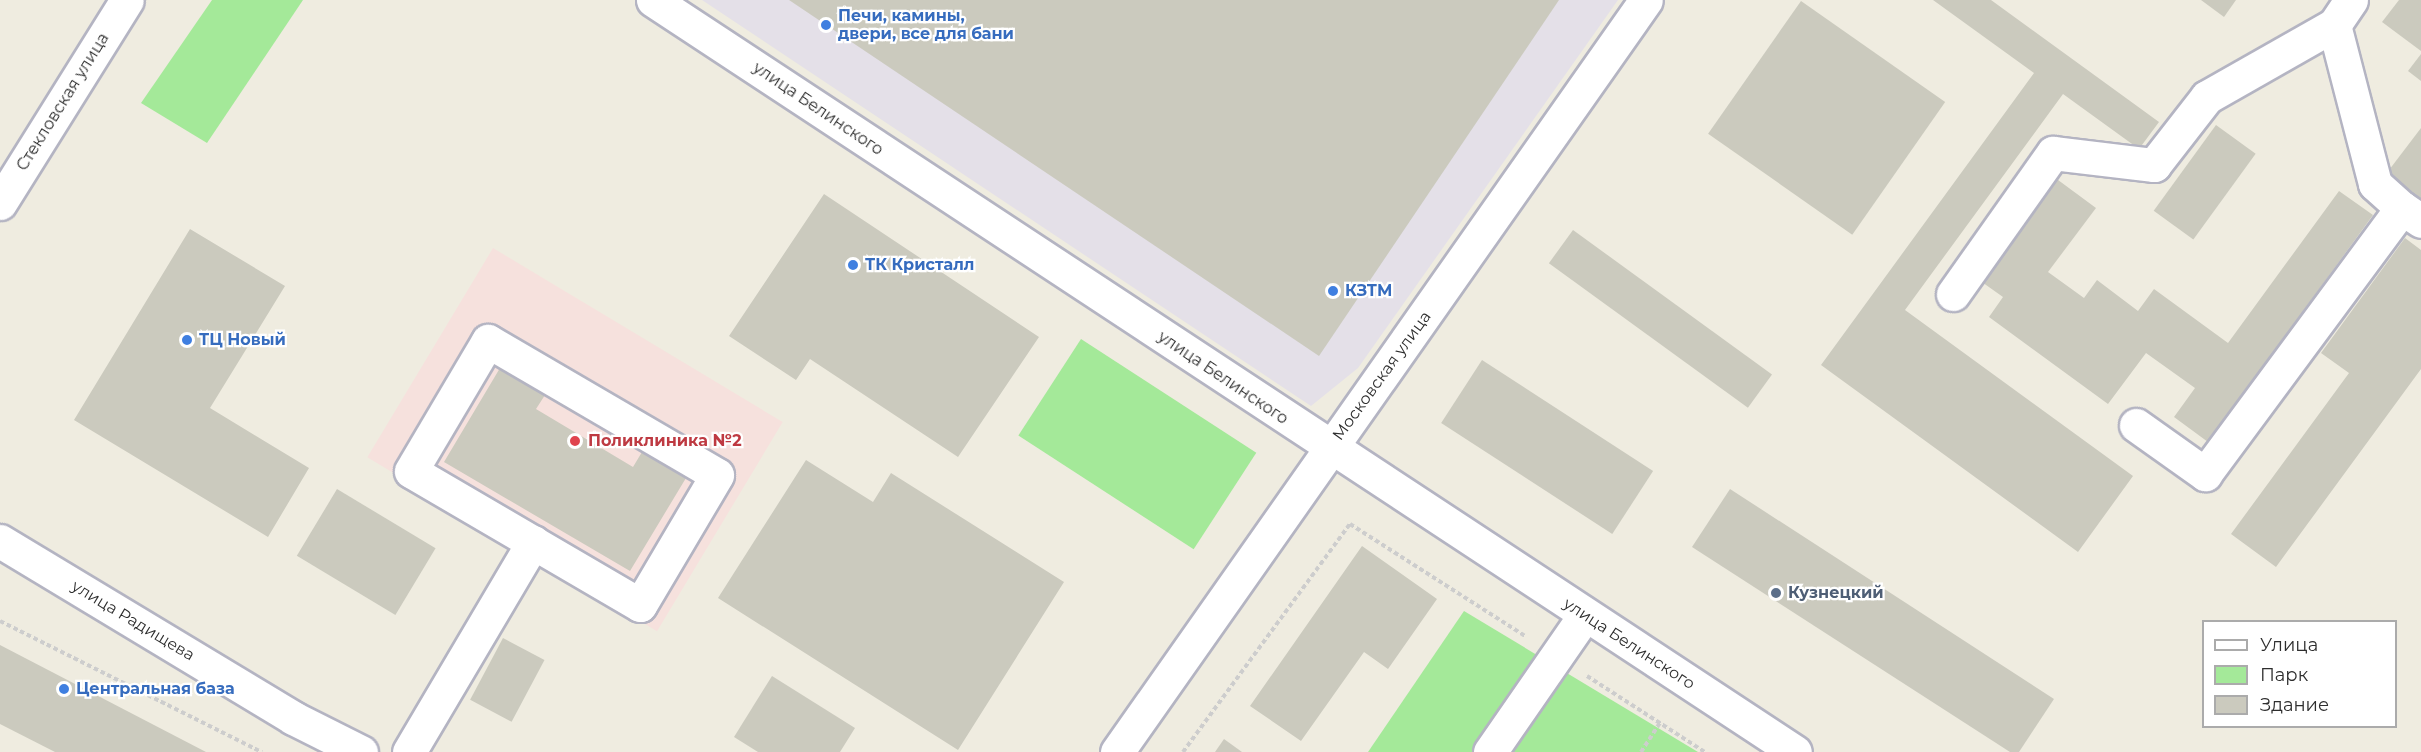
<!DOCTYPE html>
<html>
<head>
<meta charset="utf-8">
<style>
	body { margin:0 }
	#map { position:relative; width:2421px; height:752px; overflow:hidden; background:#efece0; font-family:Montserrat,sans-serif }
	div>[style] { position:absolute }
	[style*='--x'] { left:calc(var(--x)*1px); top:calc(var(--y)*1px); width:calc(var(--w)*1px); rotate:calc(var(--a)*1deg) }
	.industrial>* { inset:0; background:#e4e0e8 }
	.medical>* { inset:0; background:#f6e1dd; transform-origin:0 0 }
	.green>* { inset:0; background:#a4e999; transform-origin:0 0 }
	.building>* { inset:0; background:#cbcabe; transform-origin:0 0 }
	.path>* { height:4px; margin-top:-2px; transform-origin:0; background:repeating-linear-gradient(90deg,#cdcdcd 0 4.5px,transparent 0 7.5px) }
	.roads { filter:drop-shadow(2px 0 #b4b4c2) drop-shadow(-2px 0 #b4b4c2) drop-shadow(0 2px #b4b4c2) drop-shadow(0 -2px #b4b4c2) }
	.minor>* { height:33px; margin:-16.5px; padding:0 16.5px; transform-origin:16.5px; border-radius:16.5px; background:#fff }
	.dots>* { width:16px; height:16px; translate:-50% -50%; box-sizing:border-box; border:3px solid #fff; border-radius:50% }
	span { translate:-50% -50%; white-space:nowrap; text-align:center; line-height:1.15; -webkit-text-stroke:4.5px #fff; paint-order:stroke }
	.shop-label { font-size:16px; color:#366cbe; font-weight:700 }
	.left { translate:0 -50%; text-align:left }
	.street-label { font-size:16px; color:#2e2e2e }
	.health-label { font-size:16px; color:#be3a42; font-weight:700 }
	.service-label { font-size:16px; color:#4e5e75; font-weight:700 }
	.legend { position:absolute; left:2202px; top:620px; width:195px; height:108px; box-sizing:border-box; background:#fff; border:2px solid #ababab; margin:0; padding:8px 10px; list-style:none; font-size:18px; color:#2e2e2e }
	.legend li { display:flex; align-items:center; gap:12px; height:30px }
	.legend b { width:30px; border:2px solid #ababab }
</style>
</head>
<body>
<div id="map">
	<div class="industrial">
		<div style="clip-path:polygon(702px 0,1618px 0,1358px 368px,1311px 406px)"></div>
	</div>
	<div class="medical">
		<div style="left:493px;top:248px;width:338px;height:244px;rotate:31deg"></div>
	</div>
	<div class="green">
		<div style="clip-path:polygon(212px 0,303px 0,207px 143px,141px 103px)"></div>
		<div style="left:1081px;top:339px;width:209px;height:115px;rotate:33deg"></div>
		<div style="clip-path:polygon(1464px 611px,1698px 752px,1368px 752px)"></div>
	</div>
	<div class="building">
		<div style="clip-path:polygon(789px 0,1559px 0,1319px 356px)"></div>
		<div style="clip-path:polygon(1933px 0,1991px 0,2159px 122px,2139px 149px,2063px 94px,1905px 310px,2133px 476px,2078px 552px,1821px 365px,2034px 73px)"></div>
		<div style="clip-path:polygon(2201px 0,2236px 0,2224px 17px)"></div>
		<div style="clip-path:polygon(2399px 0,2421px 0,2421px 51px,2382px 22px)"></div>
		<div style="left:1801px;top:1px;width:176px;height:162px;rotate:35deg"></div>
		<div style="clip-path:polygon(2421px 54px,2421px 81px,2408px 71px)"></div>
		<div style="left:2216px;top:125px;width:49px;height:106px;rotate:36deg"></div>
		<div style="clip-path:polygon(2421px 128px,2421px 200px,2386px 174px)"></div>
		<div style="clip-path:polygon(2054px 177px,2096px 208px,2048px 272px,2084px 298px,2097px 280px,2138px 311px,2154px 289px,2228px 343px,2339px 191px,2373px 215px,2208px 442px,2174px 417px,2195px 388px,2146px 353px,2108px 404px,1989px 317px,2003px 297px,1979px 280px)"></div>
		<div style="clip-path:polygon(824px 194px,1039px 337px,958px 457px,810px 359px,796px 380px,729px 336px)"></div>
		<div style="clip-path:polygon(190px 229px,285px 286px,210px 408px,309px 468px,268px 537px,74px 420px)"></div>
		<div style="left:1573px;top:230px;width:246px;height:41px;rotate:36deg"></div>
		<div style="clip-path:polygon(2405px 238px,2421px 250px,2421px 369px,2276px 567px,2231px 534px,2349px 373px,2321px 353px)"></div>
		<div style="left:1482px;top:360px;width:204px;height:75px;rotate:33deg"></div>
		<div style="clip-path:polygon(500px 368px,545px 395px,536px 409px,633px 467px,642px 452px,686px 478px,630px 571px,444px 462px)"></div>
		<div style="clip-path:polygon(806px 460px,873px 502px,891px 473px,1064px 582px,958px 750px,718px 598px)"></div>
		<div style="left:337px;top:489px;width:115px;height:78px;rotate:31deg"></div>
		<div style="clip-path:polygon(1730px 489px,2054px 699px,2019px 752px,2010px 752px,1692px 547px)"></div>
		<div style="clip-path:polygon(1362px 546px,1437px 599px,1388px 669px,1364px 652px,1301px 741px,1250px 706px)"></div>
		<div style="left:503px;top:638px;width:47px;height:70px;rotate:28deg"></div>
		<div style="clip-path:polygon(0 645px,206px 752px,55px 752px,0 724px)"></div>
		<div style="clip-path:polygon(772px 676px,855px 728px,840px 752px,758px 752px,734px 737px)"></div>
		<div style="clip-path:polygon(1224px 739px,1242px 752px,1215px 752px)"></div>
	</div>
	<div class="path">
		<div style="--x:0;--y:621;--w:293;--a:26.6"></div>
		<div style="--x:1587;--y:676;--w:140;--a:32.8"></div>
		<div style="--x:1183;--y:752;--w:283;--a:-53.8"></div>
		<div style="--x:1350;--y:524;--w:208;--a:32.6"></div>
		<div style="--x:1641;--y:752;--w:35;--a:-57"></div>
	</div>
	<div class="roads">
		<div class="minor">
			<div style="--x:653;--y:0;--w:1367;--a:33.36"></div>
			<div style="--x:2351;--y:0;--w:30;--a:124"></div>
			<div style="--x:2334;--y:25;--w:164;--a:75.5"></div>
			<div style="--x:2375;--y:184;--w:36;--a:42"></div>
			<div style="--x:0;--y:203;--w:239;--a:-58"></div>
			<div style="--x:1953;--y:294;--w:173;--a:-54.7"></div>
			<div style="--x:2053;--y:153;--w:102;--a:6.8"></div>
			<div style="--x:2154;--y:165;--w:86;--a:-52.1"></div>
			<div style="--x:2207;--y:97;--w:146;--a:-29.6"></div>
			<div style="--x:488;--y:341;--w:265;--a:30.3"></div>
			<div style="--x:717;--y:475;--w:151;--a:120.6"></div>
			<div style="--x:640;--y:605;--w:265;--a:-149.7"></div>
			<div style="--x:411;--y:471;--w:151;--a:-59.4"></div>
			<div style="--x:2136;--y:425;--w:85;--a:35.4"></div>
			<div style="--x:2205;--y:474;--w:331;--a:-53.5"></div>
			<div style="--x:2402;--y:208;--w:23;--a:34"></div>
			<div style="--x:0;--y:541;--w:342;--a:31.1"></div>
			<div style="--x:293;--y:718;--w:76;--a:26.6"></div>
			<div style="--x:409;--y:752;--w:244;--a:-59.4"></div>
			<div style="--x:1117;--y:752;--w:919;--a:-54.88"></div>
			<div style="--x:1490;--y:752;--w:167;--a:-55.3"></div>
		</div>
	</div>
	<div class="dots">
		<div style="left:826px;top:25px;background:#3f7fe0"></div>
		<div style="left:853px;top:265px;background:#3f7fe0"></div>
		<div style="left:1333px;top:291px;background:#3f7fe0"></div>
		<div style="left:187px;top:340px;background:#3f7fe0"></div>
		<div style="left:575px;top:441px;background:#e0444e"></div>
		<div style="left:1776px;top:593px;background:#5c6f8a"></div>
		<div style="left:64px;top:689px;background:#3f7fe0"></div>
	</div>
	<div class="shop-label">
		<span class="left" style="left:838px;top:25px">Печи, камины,<br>двери, все для бани</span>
		<span class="left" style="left:865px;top:265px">ТК Кристалл</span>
		<span class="left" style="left:1345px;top:291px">КЗТМ</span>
		<span class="left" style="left:199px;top:340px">ТЦ Новый</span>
		<span class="left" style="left:76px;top:689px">Центральная база</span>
	</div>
	<div class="street-label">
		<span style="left:63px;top:102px;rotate:-58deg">Стекловская улица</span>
		<span style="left:818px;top:109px;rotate:34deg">улица Белинского</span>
		<span style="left:1382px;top:376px;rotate:-54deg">Московская улица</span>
		<span style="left:1223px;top:378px;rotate:34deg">улица Белинского</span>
		<span style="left:133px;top:621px;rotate:31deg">улица Радищева</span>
		<span style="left:1629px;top:644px;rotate:33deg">улица Белинского</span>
	</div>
	<div class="health-label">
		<span class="left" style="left:588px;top:441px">Поликлиника №2</span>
	</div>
	<div class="service-label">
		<span class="left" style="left:1788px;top:593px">Кузнецкий</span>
	</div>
	<ul class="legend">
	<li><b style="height:8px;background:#fff"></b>Улица</li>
	<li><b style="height:16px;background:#a4e999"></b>Парк</li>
	<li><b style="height:16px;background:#cbcabe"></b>Здание</li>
	</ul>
</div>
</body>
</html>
